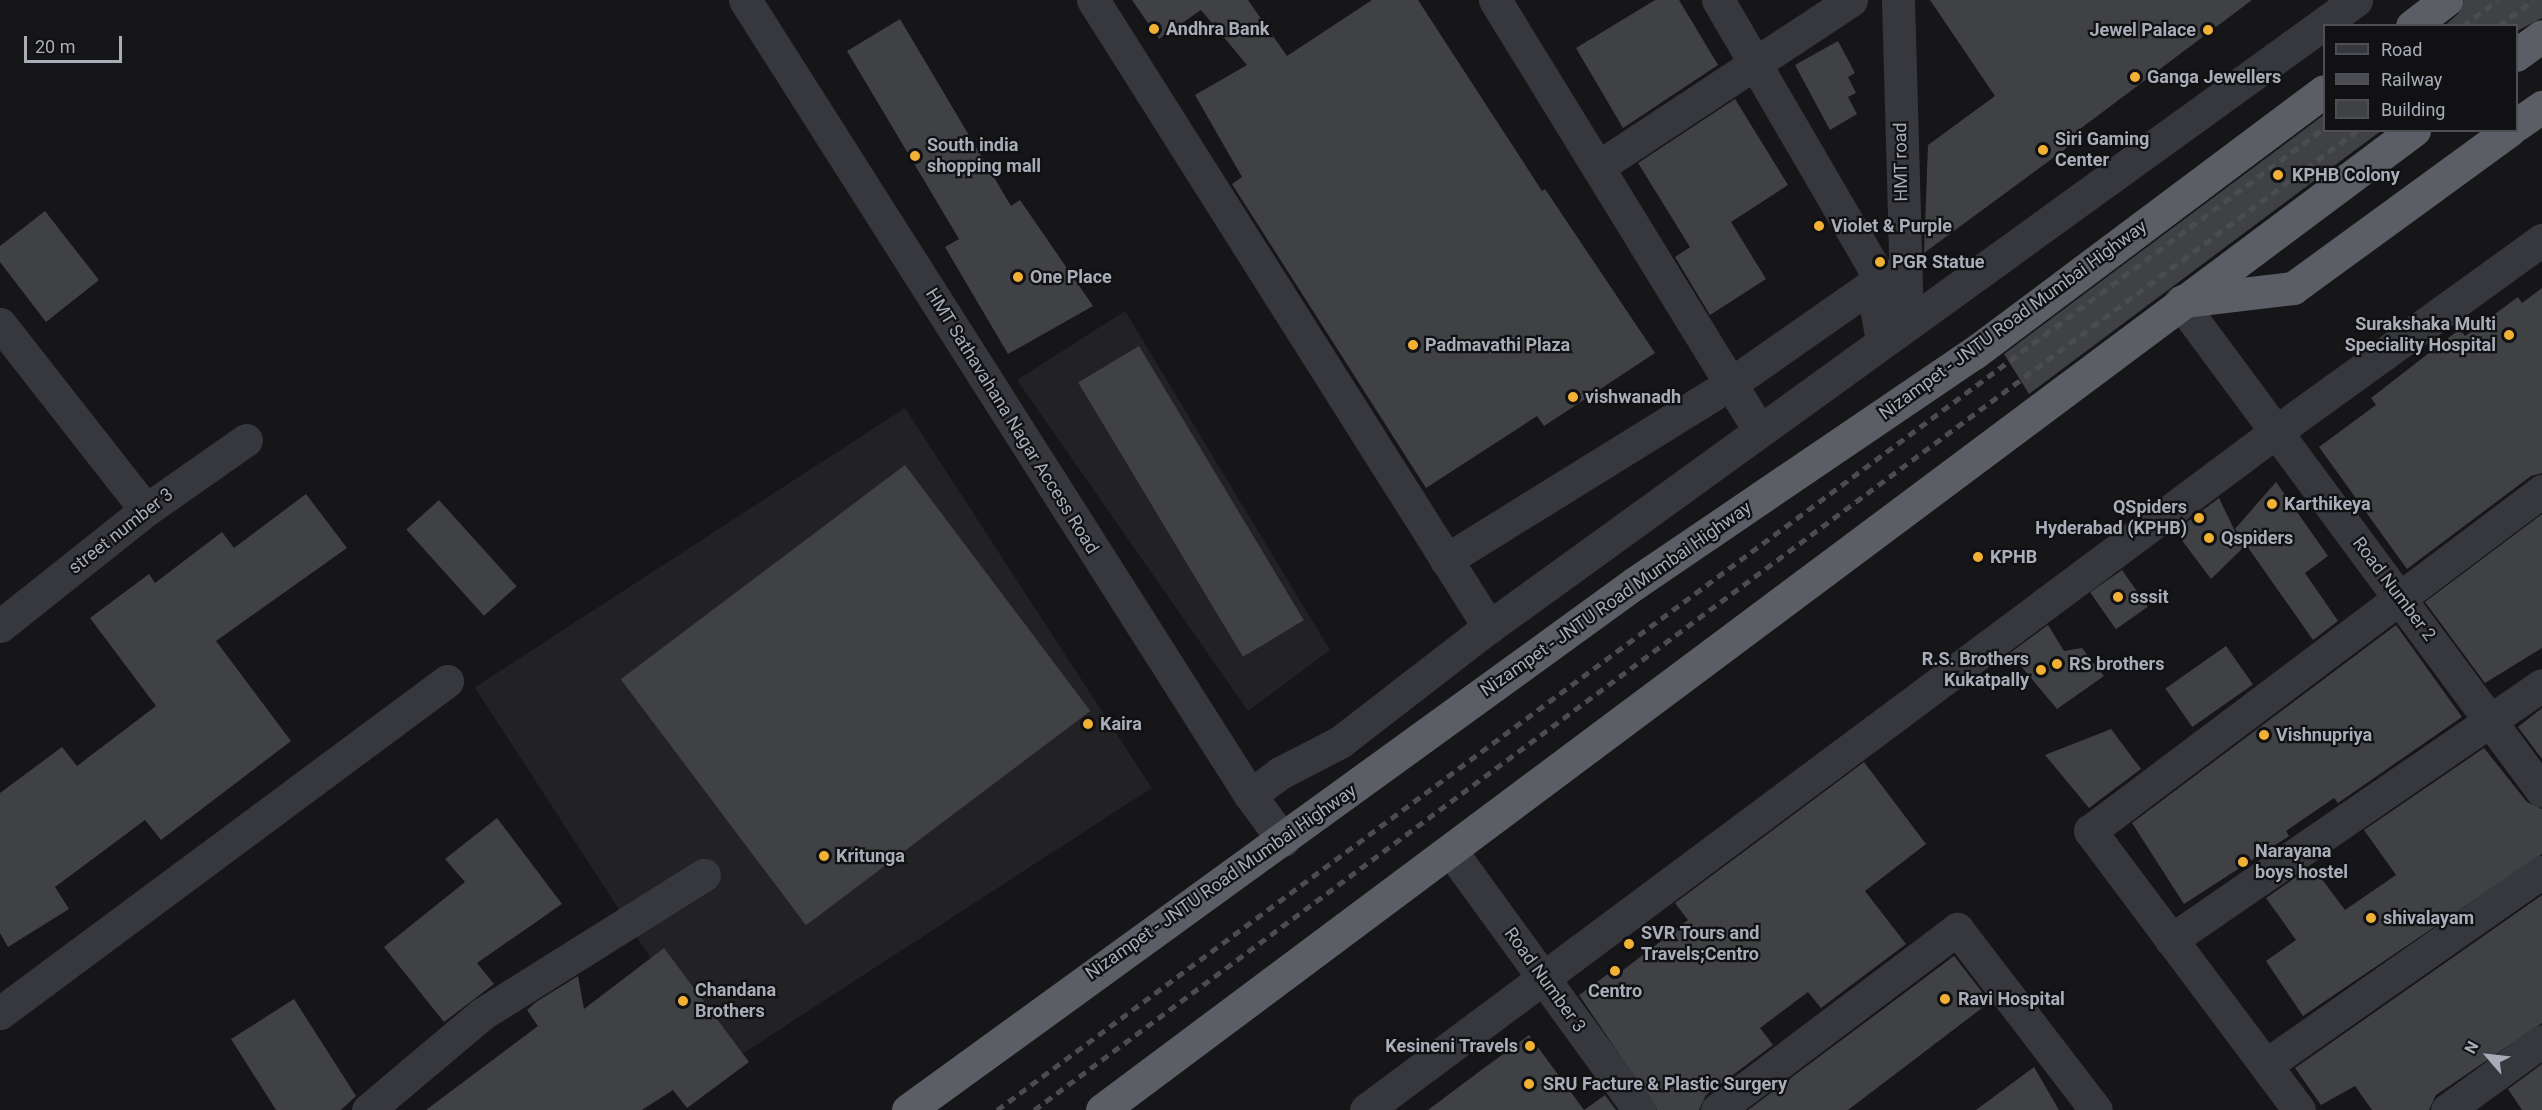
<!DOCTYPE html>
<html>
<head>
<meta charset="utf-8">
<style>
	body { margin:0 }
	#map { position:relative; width:2542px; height:1110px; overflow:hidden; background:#161618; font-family:Roboto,sans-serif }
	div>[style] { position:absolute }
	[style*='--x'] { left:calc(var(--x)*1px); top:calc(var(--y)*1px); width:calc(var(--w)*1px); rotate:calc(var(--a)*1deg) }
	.built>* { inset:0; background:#222225; transform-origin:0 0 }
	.building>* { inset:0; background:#404145; transform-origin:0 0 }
	.minor>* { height:33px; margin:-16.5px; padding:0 16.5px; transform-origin:16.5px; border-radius:16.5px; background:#37383d }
	.tertiary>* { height:33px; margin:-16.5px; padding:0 16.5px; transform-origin:16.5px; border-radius:16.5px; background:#37383d }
	.trunk>* { height:33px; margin:-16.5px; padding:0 16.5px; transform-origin:16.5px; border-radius:16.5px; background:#5b5e65 }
	.rail>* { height:4.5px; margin-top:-2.25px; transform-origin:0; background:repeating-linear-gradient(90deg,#4a4c52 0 8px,transparent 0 14px) }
	.dots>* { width:16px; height:16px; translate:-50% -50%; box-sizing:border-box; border:3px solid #111113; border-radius:50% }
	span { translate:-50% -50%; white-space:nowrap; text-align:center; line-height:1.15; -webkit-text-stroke:4.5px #111113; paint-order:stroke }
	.poi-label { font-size:18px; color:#a8adb8; font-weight:700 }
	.left { translate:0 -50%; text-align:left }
	.right { translate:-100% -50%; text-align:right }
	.street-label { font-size:18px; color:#a8adb8 }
	.legend { position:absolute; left:2323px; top:24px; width:195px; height:108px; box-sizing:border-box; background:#111113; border:2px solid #4d4f55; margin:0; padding:8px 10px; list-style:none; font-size:18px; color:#a8adb8 }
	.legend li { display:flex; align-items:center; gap:12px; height:30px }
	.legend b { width:30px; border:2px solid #4d4f55 }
	.north { position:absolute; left:2458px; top:1026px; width:60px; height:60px; -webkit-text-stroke:4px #111113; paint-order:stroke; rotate:298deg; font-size:16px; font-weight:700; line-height:24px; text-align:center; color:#a8adb8 }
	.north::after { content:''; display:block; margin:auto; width:21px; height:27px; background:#a8adb8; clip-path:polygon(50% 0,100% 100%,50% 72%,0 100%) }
	.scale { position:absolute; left:24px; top:36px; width:98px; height:27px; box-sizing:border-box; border:3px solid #a8adb8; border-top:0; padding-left:8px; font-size:18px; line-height:21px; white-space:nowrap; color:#a8adb8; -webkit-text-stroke:4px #111113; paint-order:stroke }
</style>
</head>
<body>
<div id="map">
	<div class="built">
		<div style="clip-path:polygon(1125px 311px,1330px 650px,1248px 711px,1017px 380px)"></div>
		<div style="left:905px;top:408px;width:453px;height:513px;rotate:57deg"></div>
	</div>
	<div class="building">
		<div style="clip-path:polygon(1132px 0,1248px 0,1287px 56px,1372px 0,1418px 0,1542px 191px,1545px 189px,1655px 353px,1544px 426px,1537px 416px,1426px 488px,1232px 184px,1242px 177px,1195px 95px,1247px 65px,1201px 10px,1159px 39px)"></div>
		<div style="clip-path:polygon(1655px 0,1679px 0,1718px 65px,1623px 128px,1576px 48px)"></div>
		<div style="clip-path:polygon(1930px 0,2252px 0,2064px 141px,2068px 147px,1924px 253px,1928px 145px,1995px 96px)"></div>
		<div style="clip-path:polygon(2464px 0,2542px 0,2542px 18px,2517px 31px,2517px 26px,2444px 26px,2458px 14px)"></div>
		<div style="clip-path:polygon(900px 19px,1011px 206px,1020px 200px,1093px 306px,1008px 354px,945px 247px,959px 239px,847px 51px)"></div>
		<div style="clip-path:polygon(1838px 41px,1855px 73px,1848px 77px,1856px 93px,1848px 97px,1857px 114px,1830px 130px,1795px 65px)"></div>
		<div style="clip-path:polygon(1735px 99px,1788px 185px,1731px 222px,1766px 279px,1710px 315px,1675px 257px,1690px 247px,1638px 163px)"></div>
		<div style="clip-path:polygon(2325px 114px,2325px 130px,2382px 130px,2029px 394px,2004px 354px)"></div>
		<div style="clip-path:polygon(45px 211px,99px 280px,46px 322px,0 262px,0 246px)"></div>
		<div style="clip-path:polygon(2542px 288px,2542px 473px,2531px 476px,2407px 569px,2319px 447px,2376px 405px,2371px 398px,2460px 329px,2465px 336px,2518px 297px,2522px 303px)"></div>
		<div style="left:1139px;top:346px;width:320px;height:71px;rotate:59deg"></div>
		<div style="left:905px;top:465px;width:308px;height:356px;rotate:53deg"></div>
		<div style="clip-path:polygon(2276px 482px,2328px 556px,2305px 573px,2338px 621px,2313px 640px,2235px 529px)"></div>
		<div style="clip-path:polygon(306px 494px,347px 548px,216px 641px,291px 741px,161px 840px,145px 820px,55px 887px,69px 909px,8px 947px,0 933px,0 793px,62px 747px,77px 766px,156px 706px,90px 618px,149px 574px,155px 583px,222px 532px,234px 548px)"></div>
		<div style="clip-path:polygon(2219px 498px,2243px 548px,2211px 579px,2175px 531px)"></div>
		<div style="left:439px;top:500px;width:116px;height:44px;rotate:48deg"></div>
		<div style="clip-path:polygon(2542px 514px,2542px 648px,2485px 683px,2425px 602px)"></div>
		<div style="left:2122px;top:570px;width:45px;height:39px;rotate:55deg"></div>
		<div style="clip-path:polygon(2048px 625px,2064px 651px,2082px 648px,2104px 676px,2057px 709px,2010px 653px)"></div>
		<div style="clip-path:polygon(2396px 625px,2462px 717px,2338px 803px,2334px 798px,2286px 831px,2289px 836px,2184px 904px,2132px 823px)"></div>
		<div style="left:2226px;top:646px;width:47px;height:74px;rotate:55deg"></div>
		<div style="clip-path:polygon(2542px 708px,2542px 759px,2518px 727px)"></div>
		<div style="clip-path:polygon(2111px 729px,2141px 769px,2089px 808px,2045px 755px)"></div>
		<div style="clip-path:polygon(2484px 748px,2527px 802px,2542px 809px,2542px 854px,2303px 1016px,2266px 961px,2296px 940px,2266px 898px,2312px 866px,2345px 910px,2396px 875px,2364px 830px)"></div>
		<div style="clip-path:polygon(1864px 762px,1926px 844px,1865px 891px,1906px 944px,1821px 1008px,1808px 992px,1760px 1028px,1773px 1045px,1706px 1095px,1699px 1110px,1657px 1110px,1579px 995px,1619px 966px,1622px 971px,1688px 920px,1675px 903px)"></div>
		<div style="clip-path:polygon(497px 818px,562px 904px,477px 963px,494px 984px,444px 1022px,384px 947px,465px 882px,445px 859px)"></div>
		<div style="clip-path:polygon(2542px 895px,2542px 1023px,2436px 1095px,2429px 1110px,2372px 1110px,2355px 1086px,2321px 1105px,2295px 1068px)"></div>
		<div style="clip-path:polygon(664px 948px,749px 1062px,687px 1108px,673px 1090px,642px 1110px,426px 1110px,538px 1026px,527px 1010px,536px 1002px,578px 976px,584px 1009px)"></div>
		<div style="clip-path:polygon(1954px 956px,1990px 1002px,1848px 1110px,1748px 1110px)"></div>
		<div style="clip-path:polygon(294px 999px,356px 1096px,341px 1110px,276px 1110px,231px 1039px)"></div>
		<div style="clip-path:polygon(1529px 1035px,1584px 1110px,1428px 1110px,1476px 1074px)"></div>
		<div style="clip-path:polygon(2542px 1064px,2542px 1110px,2522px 1110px,2508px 1089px)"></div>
		<div style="clip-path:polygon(2034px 1067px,2059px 1110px,1976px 1110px)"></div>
		<div style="clip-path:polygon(1605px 1095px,1616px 1110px,1584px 1110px)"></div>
	</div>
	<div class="minor">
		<div style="--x:1093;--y:0;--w:742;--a:57.72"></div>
		<div style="--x:1495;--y:0;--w:505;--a:58.45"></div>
		<div style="--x:1718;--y:0;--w:314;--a:59.8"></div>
		<div style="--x:1876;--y:271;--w:15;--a:106"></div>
		<div style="--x:1872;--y:285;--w:57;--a:79.9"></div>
		<div style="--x:1598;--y:167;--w:303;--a:-33.4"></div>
		<div style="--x:2180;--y:302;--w:608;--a:53.49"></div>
		<div style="--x:0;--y:324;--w:236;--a:51.9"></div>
		<div style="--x:1446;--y:560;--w:336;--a:-31.8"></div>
		<div style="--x:1732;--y:383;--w:171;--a:-35"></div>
		<div style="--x:1872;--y:285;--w:34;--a:-24"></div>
		<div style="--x:0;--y:626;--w:186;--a:-38.5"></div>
		<div style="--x:146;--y:510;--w:122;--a:-35"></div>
		<div style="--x:1451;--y:851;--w:320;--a:54"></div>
		<div style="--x:2171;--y:940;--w:450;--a:-34.5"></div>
		<div style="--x:0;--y:1013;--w:557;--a:-36.6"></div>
		<div style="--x:2266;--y:1065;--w:337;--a:-35"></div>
		<div style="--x:368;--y:1110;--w:149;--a:-40.1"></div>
		<div style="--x:482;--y:1014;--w:262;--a:-32.1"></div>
		<div style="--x:1366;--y:1110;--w:1136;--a:-36.7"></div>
		<div style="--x:2277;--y:431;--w:327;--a:-35.8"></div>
		<div style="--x:1717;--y:1110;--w:301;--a:-37"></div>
		<div style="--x:1957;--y:929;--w:228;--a:52.5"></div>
		<div style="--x:2299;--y:1110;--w:349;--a:-126.8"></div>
		<div style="--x:2090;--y:831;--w:566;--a:-36.95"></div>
		<div style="--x:2447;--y:1110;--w:117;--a:-36"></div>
	</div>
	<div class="tertiary">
		<div style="--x:745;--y:0;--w:942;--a:57.58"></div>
		<div style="--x:1250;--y:795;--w:56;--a:53.7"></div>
		<div style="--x:1898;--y:0;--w:323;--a:88.4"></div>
		<div style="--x:1250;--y:795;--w:37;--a:-36"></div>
		<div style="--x:1280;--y:773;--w:68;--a:-27.3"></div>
		<div style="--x:1340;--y:742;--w:188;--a:-37.7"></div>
		<div style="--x:1489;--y:627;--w:1070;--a:-35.87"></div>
	</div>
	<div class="trunk">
		<div style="--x:2412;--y:26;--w:43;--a:-37.4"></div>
		<div style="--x:2516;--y:55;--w:32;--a:-36"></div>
		<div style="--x:2516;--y:125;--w:32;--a:-35"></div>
		<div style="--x:2183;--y:301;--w:111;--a:-6.7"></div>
		<div style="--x:2293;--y:288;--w:268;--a:-36.1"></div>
		<div style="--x:908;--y:1110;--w:898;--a:-35.94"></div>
		<div style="--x:1635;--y:583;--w:410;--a:-34.2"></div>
		<div style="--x:1974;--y:353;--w:437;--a:-36.8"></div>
		<div style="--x:1102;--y:1110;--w:1638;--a:-36.76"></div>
	</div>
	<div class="rail">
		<div style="--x:2463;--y:26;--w:43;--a:-37.4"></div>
		<div style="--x:2499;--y:26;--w:43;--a:-37.4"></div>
		<div style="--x:997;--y:1110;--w:1651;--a:-36.5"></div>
		<div style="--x:1034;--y:1110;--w:1647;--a:-36.51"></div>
	</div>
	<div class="dots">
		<div style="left:1154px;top:29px;background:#f2b134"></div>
		<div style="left:2208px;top:30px;background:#f2b134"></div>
		<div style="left:2135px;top:77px;background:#f2b134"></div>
		<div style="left:2043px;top:150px;background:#f2b134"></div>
		<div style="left:915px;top:156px;background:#f2b134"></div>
		<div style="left:2278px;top:175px;background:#f2b134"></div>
		<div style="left:1819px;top:226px;background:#f2b134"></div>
		<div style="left:1880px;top:262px;background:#f2b134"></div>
		<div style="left:1018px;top:277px;background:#f2b134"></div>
		<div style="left:2509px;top:335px;background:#f2b134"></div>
		<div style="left:1413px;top:345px;background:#f2b134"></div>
		<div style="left:1573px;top:397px;background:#f2b134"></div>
		<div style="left:2272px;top:504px;background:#f2b134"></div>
		<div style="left:2199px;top:518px;background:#f2b134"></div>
		<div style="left:2209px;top:538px;background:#f2b134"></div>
		<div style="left:1978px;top:557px;background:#f2b134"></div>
		<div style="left:2118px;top:597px;background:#f2b134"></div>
		<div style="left:2057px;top:664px;background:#f2b134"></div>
		<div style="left:2041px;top:670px;background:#f2b134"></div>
		<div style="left:1088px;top:724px;background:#f2b134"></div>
		<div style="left:2264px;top:735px;background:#f2b134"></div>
		<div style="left:824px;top:856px;background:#f2b134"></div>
		<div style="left:2243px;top:862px;background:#f2b134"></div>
		<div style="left:2371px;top:918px;background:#f2b134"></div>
		<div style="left:1629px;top:944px;background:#f2b134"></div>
		<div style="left:1615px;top:971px;background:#f2b134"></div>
		<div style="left:1945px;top:999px;background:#f2b134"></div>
		<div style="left:683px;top:1001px;background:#f2b134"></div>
		<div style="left:1530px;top:1046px;background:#f2b134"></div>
		<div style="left:1529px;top:1084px;background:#f2b134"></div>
	</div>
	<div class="poi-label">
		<span class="left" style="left:1166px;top:29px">Andhra Bank</span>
		<span class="right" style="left:2196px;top:30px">Jewel Palace</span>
		<span class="left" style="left:2147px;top:77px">Ganga Jewellers</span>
		<span class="left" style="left:2055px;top:150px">Siri Gaming<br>Center</span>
		<span class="left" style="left:927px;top:156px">South india<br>shopping mall</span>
		<span class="left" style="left:2292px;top:175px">KPHB Colony</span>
		<span class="left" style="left:1831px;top:226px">Violet &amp; Purple</span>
		<span class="left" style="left:1892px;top:262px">PGR Statue</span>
		<span class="left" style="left:1030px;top:277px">One Place</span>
		<span class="right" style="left:2496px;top:335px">Surakshaka Multi<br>Speciality Hospital</span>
		<span class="left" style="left:1425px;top:345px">Padmavathi Plaza</span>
		<span class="left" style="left:1585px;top:397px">vishwanadh</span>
		<span class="left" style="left:2284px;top:504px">Karthikeya</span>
		<span class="right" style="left:2187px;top:518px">QSpiders<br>Hyderabad (KPHB)</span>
		<span class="left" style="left:2221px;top:538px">Qspiders</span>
		<span class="left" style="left:1990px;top:557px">KPHB</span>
		<span class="left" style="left:2130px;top:597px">sssit</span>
		<span class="right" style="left:2029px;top:670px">R.S. Brothers<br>Kukatpally</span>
		<span class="left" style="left:2069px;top:664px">RS brothers</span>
		<span class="left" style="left:1100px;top:724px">Kaira</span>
		<span class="left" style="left:2276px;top:735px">Vishnupriya</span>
		<span class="left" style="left:2255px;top:862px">Narayana<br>boys hostel</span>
		<span class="left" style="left:836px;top:856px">Kritunga</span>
		<span class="left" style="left:2383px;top:918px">shivalayam</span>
		<span class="left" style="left:1641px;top:944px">SVR Tours and<br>Travels;Centro</span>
		<span class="left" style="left:695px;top:1001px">Chandana<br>Brothers</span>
		<span style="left:1615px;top:991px">Centro</span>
		<span class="left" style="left:1958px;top:999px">Ravi Hospital</span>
		<span class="right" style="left:1518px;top:1046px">Kesineni Travels</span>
		<span class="left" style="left:1543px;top:1084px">SRU Facture &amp; Plastic Surgery</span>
	</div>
	<div class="street-label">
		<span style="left:1901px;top:162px;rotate:-91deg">HMT road</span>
		<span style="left:2013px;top:320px;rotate:-36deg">Nizampet - JNTU Road Mumbai Highway</span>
		<span style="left:1012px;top:421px;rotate:58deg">HMT Sathavahana Nagar Access Road</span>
		<span style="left:121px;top:531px;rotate:-38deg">street number 3</span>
		<span style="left:2394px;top:589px;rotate:53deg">Road Number 2</span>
		<span style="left:1616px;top:599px;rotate:-35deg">Nizampet - JNTU Road Mumbai Highway</span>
		<span style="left:1221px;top:882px;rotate:-35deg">Nizampet - JNTU Road Mumbai Highway</span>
		<span style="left:1545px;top:980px;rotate:54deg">Road Number 3</span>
	</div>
	<ul class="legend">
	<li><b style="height:8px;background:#37383d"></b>Road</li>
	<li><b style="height:8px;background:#4a4c52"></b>Railway</li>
	<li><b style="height:16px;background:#404145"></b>Building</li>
	</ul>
	<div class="north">N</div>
	<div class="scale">20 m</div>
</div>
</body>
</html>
